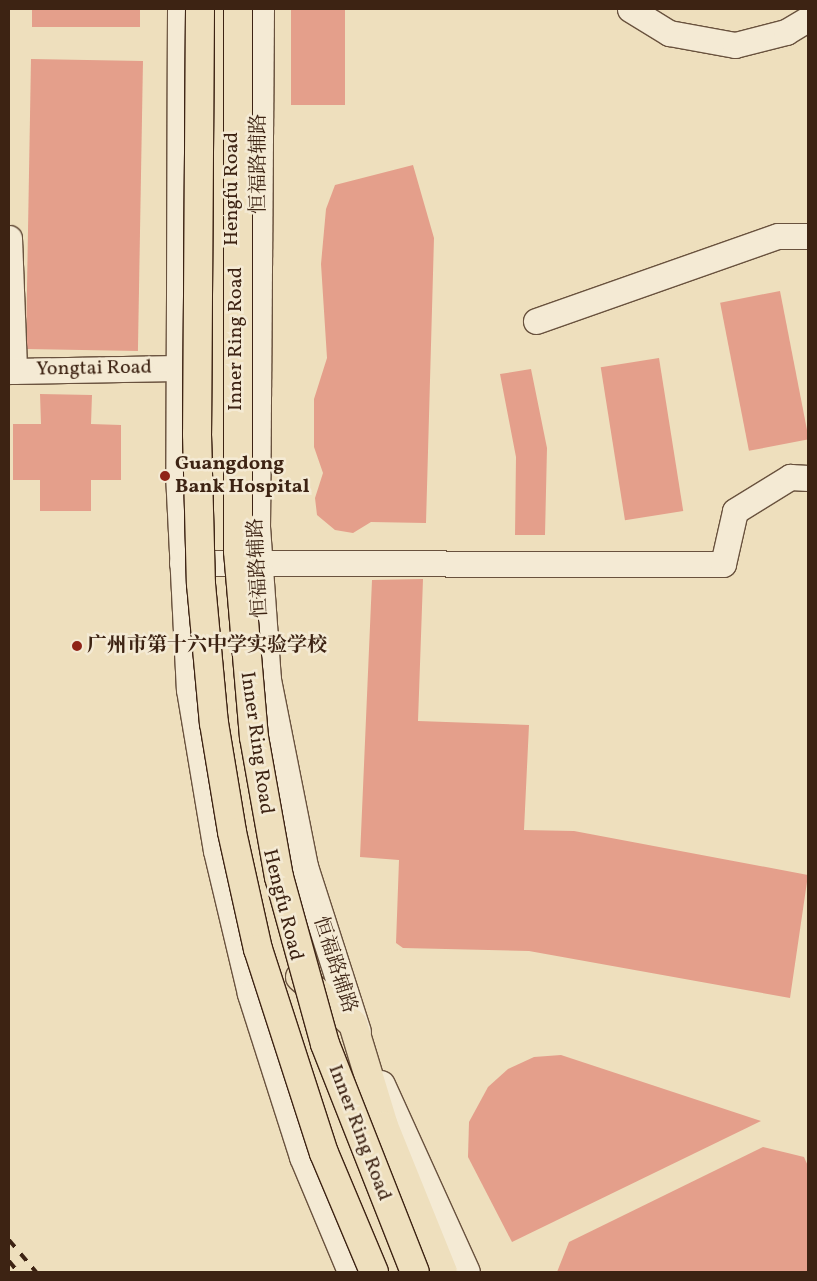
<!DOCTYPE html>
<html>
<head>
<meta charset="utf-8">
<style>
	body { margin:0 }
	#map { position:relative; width:817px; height:1281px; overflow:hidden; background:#eedfbd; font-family:Vollkorn,"Noto Serif SC",serif }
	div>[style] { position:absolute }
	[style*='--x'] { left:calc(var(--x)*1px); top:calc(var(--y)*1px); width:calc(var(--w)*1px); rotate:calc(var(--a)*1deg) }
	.building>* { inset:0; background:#e49f8b; transform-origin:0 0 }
	.roads { filter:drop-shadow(1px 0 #69523e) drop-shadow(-1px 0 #69523e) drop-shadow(0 1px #69523e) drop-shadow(0 -1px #69523e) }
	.minor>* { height:25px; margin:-12.5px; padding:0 12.5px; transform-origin:12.5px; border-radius:12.5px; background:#f4ead4 }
	.secondary>* { height:28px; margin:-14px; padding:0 14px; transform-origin:14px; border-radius:14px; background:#f4ead4 }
	.primary>* { height:28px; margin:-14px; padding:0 14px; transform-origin:14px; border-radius:14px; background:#eedfbd }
	.trunk>* { height:28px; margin:-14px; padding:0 14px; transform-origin:14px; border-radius:14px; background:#eedfbd }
	.rail>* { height:4px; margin-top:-2px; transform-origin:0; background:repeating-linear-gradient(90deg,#3d2313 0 9px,transparent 0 18px) }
	.bridges { filter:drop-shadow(1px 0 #3d2313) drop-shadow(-1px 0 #3d2313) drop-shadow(0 1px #3d2313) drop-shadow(0 -1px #3d2313) }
	.trunk-bridge>* { height:28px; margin:-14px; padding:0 14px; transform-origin:14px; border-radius:14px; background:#eedfbd }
	.dots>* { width:14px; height:14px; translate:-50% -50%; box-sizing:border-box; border:2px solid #f4ead4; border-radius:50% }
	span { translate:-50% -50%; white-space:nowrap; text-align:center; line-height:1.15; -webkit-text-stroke:5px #f4ead4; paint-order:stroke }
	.street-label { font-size:20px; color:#3d2313 }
	.poi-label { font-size:20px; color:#3d2313; font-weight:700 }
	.left { translate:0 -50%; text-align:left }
	.frame { position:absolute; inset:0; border:10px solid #3d2313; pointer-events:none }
</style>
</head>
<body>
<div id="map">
	<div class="building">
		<div style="left:32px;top:9px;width:108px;height:18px"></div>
		<div style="left:291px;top:9px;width:54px;height:96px"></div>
		<div style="left:31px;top:59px;width:112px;height:290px;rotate:1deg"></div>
		<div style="clip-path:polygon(413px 165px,434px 238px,426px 523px,371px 522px,353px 533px,335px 530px,317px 515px,315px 498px,323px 473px,314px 447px,314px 399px,327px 358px,321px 264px,326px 209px,335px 185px)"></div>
		<div style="left:780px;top:291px;width:151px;height:61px;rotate:79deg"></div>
		<div style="left:659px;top:358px;width:155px;height:59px;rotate:81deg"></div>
		<div style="clip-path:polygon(531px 369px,547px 448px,545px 535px,515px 535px,516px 457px,500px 374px)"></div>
		<div style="clip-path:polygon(40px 394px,92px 395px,91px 424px,121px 425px,121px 480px,91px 480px,91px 511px,40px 511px,40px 480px,13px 480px,13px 424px,41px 424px)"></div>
		<div style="clip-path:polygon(423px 579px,418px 721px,529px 725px,524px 830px,574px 831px,808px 875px,790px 998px,529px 951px,403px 948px,396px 943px,399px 860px,360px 857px,372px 580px)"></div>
		<div style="clip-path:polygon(561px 1055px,761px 1121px,512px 1242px,468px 1157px,469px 1122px,488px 1087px,508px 1069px,534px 1057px)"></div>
		<div style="clip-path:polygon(763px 1147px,804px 1157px,808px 1166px,808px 1272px,557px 1272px,569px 1242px)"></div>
	</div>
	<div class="roads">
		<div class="minor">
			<div style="--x:630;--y:9;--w:46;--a:31.6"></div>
			<div style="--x:669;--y:33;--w:67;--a:10.3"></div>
			<div style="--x:735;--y:45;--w:53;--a:-14.3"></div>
			<div style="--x:786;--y:32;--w:26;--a:-31"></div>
			<div style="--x:9;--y:238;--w:133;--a:87.8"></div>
			<div style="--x:536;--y:321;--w:256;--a:-19.4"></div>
			<div style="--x:778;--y:236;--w:30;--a:0"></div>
			<div style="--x:9;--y:371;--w:170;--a:-1"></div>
			<div style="--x:182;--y:563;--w:541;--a:0.11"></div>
			<div style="--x:723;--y:564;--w:54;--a:-77.2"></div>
			<div style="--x:735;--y:511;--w:65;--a:-31.7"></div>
			<div style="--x:790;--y:477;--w:18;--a:3"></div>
		</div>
		<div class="secondary">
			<div style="--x:182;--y:9;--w:465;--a:90.2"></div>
			<div style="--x:180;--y:474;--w:216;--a:87.1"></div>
			<div style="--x:191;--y:690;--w:163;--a:80.5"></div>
			<div style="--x:218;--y:851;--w:147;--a:76.6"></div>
			<div style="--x:252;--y:994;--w:171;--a:72.3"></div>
			<div style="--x:304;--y:1157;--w:125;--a:67.3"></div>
			<div style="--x:260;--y:9;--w:518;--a:90.44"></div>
			<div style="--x:256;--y:527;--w:153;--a:85.9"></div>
			<div style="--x:267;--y:680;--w:191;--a:78.8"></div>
			<div style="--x:304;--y:867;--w:173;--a:72.2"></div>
			<div style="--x:381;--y:1085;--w:205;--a:65.6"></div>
		</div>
		<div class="primary">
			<div style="--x:300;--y:977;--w:71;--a:41.6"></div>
		</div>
		<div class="trunk">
			<div style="--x:353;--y:1024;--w:107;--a:73.1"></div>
			<div style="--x:384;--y:1126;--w:157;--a:68"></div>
		</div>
	</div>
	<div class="rail">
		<div style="--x:9;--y:1240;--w:42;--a:49.8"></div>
		<div style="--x:9;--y:1261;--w:14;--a:51"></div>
	</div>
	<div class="bridges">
		<div class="trunk-bridge">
			<div style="--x:200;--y:9;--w:425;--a:90.4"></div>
			<div style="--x:197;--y:434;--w:150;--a:88.5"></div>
			<div style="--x:201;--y:584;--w:140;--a:84.7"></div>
			<div style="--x:214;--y:723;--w:110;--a:80.6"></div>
			<div style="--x:232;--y:832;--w:120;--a:77.5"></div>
			<div style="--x:258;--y:949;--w:214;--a:72.1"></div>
			<div style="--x:324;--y:1153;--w:129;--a:67.2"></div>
			<div style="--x:238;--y:9;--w:542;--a:90"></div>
			<div style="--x:238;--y:551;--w:187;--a:85.1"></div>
			<div style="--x:254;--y:737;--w:142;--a:79.9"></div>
			<div style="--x:279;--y:877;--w:173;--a:74.6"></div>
			<div style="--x:325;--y:1044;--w:245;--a:68.5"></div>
		</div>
	</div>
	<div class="dots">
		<div style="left:165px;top:476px;background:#8f2418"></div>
		<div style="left:77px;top:646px;background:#8f2418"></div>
	</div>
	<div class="street-label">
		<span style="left:259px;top:164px;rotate:-90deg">恒福路辅路</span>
		<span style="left:232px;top:189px;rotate:-90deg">Hengfu Road</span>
		<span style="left:236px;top:339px;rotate:-90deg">Inner Ring Road</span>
		<span style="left:94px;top:369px;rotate:-1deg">Yongtai Road</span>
		<span style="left:259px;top:568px;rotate:-93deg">恒福路辅路</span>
		<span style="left:256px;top:743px;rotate:82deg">Inner Ring Road</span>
		<span style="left:282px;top:905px;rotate:76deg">Hengfu Road</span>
		<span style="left:334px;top:965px;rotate:72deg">恒福路辅路</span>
		<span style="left:359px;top:1133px;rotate:69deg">Inner Ring Road</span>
	</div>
	<div class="poi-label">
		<span class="left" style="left:175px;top:476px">Guangdong<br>Bank Hospital</span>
		<span class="left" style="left:87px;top:646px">广州市第十六中学实验学校</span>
	</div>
	<div class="frame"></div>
</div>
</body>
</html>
